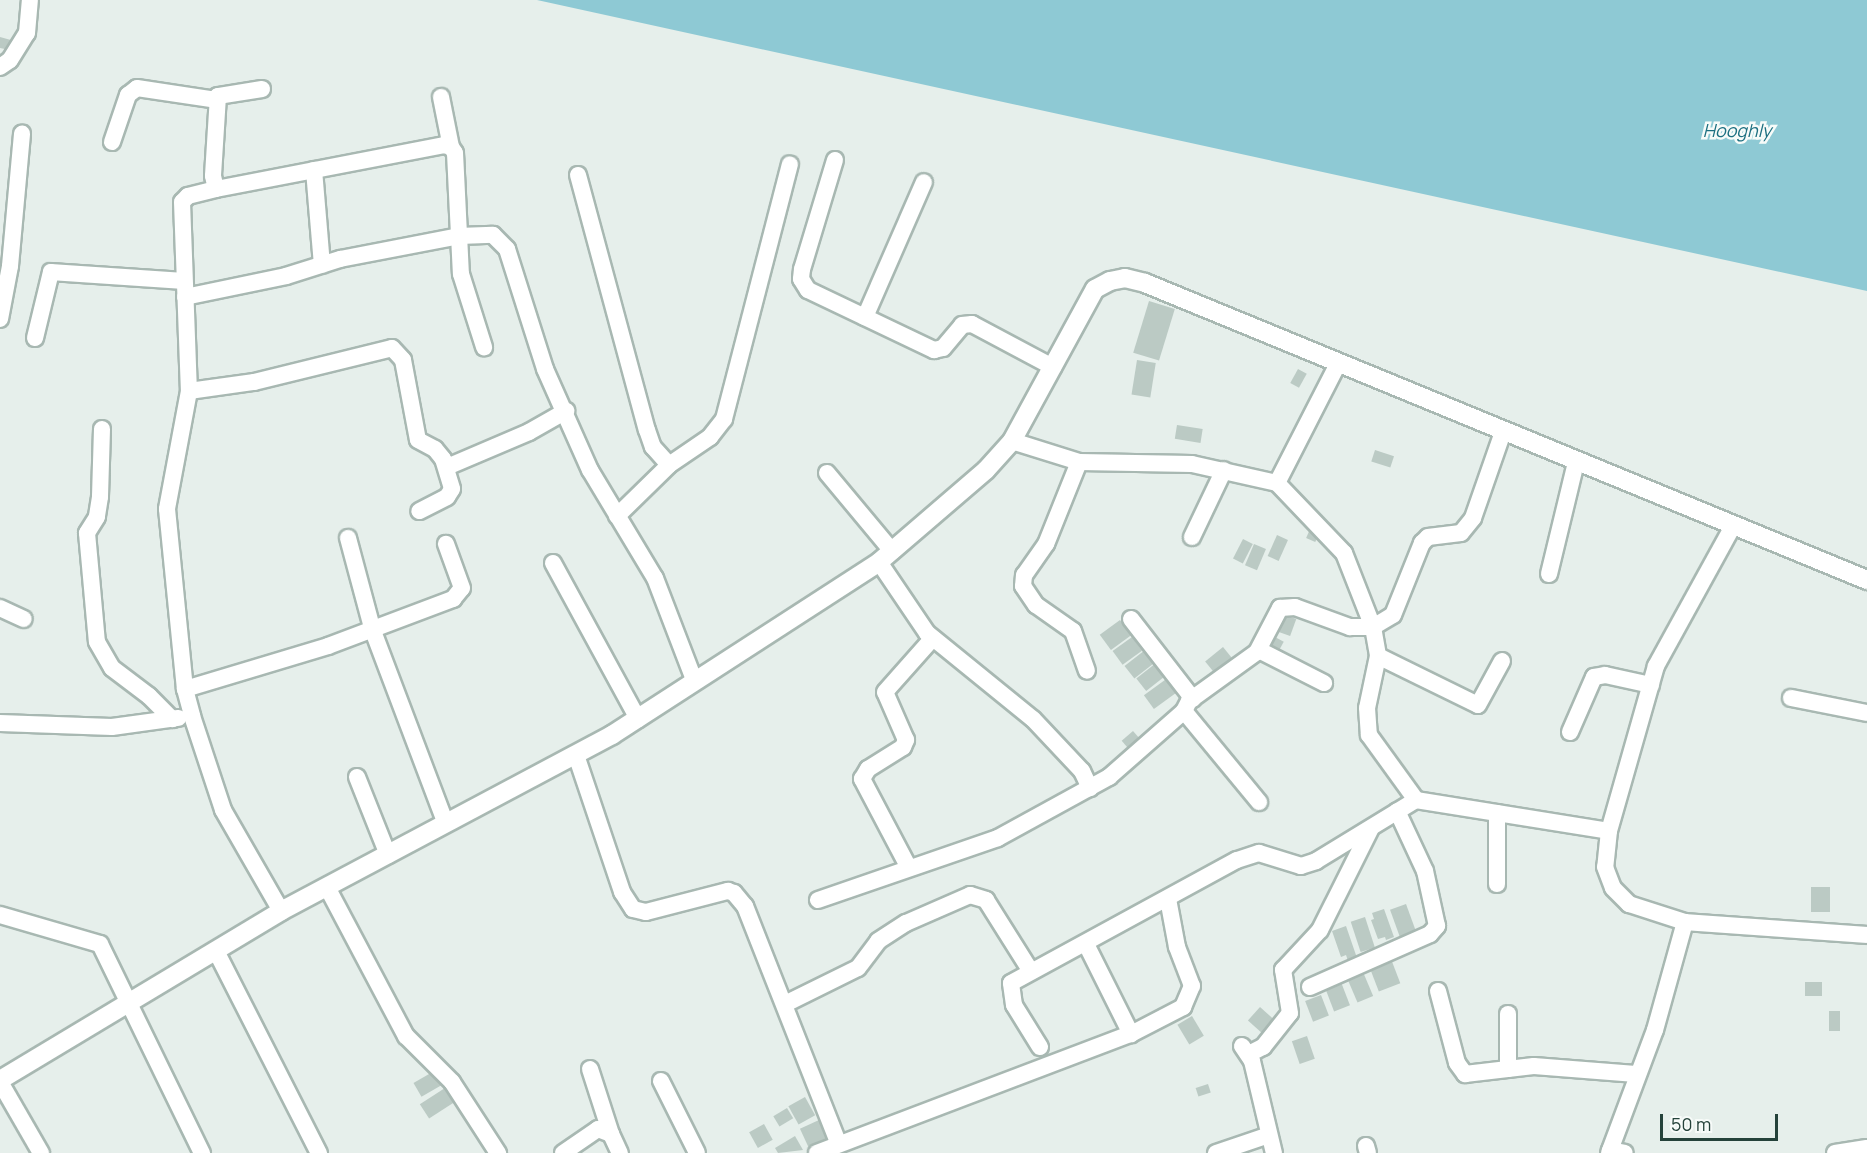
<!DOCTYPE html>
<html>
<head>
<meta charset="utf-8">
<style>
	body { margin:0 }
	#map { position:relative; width:1867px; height:1153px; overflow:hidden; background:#e6efeb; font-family:Manrope,sans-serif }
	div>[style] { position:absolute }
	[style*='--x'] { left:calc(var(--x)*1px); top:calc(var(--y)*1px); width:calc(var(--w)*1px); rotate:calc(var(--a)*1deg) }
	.water>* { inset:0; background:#8ec9d4 }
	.building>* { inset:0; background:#bbcac4; transform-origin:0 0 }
	.roads { filter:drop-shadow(2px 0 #a8b8b2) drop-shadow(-2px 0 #a8b8b2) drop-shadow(0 2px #a8b8b2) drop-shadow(0 -2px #a8b8b2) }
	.minor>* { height:16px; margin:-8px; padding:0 8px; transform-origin:8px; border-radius:8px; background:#fff }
	.tertiary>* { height:18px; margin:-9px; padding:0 9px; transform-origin:9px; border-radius:9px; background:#fff }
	span { translate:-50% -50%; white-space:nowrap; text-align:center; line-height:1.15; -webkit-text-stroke:5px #f7fbf9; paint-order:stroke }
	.water-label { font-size:18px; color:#1c6f80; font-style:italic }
	.scale { position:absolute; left:1660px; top:1114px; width:118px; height:27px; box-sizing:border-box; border:3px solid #24423a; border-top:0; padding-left:8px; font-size:18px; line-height:21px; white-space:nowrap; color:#24423a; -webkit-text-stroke:4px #f7fbf9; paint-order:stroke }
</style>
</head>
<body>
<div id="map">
	<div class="water">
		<div style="clip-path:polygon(537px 0,1867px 0,1867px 291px)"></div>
	</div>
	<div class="building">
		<div style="clip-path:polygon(0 37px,18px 42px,14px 51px,0 48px)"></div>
		<div style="left:1149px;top:301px;width:27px;height:54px;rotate:17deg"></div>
		<div style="left:1137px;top:360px;width:19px;height:35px;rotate:9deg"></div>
		<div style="left:1298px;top:369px;width:10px;height:16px;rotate:29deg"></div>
		<div style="left:1177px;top:425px;width:26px;height:14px;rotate:9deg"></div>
		<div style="left:1375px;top:450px;width:20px;height:12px;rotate:18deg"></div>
		<div style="left:1311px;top:527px;width:10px;height:12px;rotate:24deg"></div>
		<div style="left:1277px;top:535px;width:12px;height:23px;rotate:24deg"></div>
		<div style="left:1243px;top:539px;width:11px;height:22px;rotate:27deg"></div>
		<div style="left:1254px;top:544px;width:13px;height:23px;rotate:23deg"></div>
		<div style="left:1285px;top:615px;width:12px;height:18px;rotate:20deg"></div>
		<div style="left:1120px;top:620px;width:19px;height:25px;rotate:54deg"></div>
		<div style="left:1132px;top:637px;width:17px;height:24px;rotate:54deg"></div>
		<div style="left:1275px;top:637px;width:10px;height:13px;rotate:29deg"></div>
		<div style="left:1223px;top:647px;width:21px;height:23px;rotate:51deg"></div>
		<div style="left:1145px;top:650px;width:16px;height:26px;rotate:52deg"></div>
		<div style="left:1156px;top:663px;width:16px;height:25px;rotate:52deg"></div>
		<div style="left:1169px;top:677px;width:17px;height:31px;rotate:54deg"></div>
		<div style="left:1133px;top:731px;width:18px;height:15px;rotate:49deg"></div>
		<div style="left:1811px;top:887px;width:19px;height:25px"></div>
		<div style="left:1406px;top:904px;width:32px;height:17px;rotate:70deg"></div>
		<div style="clip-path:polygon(1384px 909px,1394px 937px,1386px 940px,1385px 937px,1378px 939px,1371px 920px,1374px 919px,1372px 913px)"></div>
		<div style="left:1365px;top:917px;width:32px;height:15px;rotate:72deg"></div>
		<div style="clip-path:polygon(1346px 926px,1357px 958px,1348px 961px,1346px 955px,1341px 957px,1332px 931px)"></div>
		<div style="left:1391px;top:959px;width:26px;height:23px;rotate:69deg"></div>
		<div style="left:1363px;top:972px;width:26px;height:17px;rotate:67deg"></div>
		<div style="left:1341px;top:982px;width:25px;height:17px;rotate:69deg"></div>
		<div style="left:1805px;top:982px;width:17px;height:14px"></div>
		<div style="left:1321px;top:995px;width:22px;height:17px;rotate:69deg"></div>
		<div style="left:1260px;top:1007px;width:24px;height:18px;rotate:42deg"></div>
		<div style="left:1829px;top:1011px;width:11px;height:20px"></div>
		<div style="left:1192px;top:1016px;width:23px;height:17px;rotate:59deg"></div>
		<div style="left:1307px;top:1036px;width:24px;height:16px;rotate:71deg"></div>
		<div style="left:436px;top:1070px;width:16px;height:26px;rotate:60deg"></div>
		<div style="left:1208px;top:1084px;width:9px;height:13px;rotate:72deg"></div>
		<div style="left:445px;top:1088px;width:17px;height:30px;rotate:57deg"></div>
		<div style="left:805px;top:1097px;width:21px;height:19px;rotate:61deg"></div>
		<div style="left:787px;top:1108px;width:12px;height:16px;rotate:59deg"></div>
		<div style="left:819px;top:1120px;width:23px;height:21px;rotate:65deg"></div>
		<div style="left:764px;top:1124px;width:18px;height:17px;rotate:61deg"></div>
		<div style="clip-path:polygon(795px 1136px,803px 1150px,778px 1153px,775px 1148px)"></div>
	</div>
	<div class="roads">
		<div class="minor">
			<div style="--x:0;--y:67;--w:12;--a:-35"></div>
			<div style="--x:10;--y:60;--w:32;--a:-58"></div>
			<div style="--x:27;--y:33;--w:33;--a:-85"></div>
			<div style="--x:262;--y:89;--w:45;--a:171"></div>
			<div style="--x:218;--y:96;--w:80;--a:93.6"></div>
			<div style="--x:213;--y:176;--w:13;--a:77"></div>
			<div style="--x:216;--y:189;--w:29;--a:166"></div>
			<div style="--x:188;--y:196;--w:8;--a:135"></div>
			<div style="--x:182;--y:202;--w:189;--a:87.9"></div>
			<div style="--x:189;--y:391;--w:120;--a:100.6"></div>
			<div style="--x:167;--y:509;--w:181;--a:84.3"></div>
			<div style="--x:185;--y:689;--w:28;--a:75"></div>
			<div style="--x:192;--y:716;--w:99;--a:71.7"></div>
			<div style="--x:223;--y:810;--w:116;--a:60.1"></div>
			<div style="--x:441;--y:97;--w:51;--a:78.7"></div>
			<div style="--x:112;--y:142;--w:50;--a:-71.2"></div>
			<div style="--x:128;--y:95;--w:11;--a:-38"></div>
			<div style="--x:137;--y:88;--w:80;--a:8.6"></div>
			<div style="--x:835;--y:160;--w:114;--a:106.8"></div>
			<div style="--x:802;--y:269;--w:10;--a:96"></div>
			<div style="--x:801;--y:279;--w:13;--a:58"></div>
			<div style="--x:808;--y:290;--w:140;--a:25.5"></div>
			<div style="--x:934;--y:350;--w:9;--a:-13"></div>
			<div style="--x:943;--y:348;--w:30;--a:-50"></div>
			<div style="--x:962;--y:325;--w:10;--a:-6"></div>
			<div style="--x:972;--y:324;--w:92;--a:28"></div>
			<div style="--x:314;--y:170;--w:95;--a:85.2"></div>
			<div style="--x:578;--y:175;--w:264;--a:74.9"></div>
			<div style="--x:647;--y:430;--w:18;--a:71"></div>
			<div style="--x:653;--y:447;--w:24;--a:48"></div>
			<div style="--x:216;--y:189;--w:232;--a:-10.9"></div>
			<div style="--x:444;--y:145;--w:7;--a:16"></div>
			<div style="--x:451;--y:147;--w:7;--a:56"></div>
			<div style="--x:455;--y:153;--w:121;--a:87.2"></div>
			<div style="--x:461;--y:274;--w:77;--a:72.5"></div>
			<div style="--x:185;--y:297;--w:103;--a:-11.7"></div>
			<div style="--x:286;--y:276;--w:57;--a:-17.5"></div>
			<div style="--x:340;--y:259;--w:121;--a:-10.9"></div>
			<div style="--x:459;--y:236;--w:34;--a:-2"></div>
			<div style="--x:493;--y:235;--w:20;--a:45"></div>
			<div style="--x:507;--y:249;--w:126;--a:72.4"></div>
			<div style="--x:545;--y:369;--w:111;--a:66"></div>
			<div style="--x:590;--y:470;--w:126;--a:59"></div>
			<div style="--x:655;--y:578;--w:111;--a:69"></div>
			<div style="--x:865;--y:317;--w:147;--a:-66.4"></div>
			<div style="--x:0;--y:319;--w:54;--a:-79.3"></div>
			<div style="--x:10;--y:266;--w:133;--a:-84.8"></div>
			<div style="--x:35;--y:338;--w:68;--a:-76.4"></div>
			<div style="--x:51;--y:272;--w:133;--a:3.9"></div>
			<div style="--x:189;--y:391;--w:66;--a:-7.9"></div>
			<div style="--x:254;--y:382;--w:142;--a:-13.8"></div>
			<div style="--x:392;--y:348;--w:16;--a:47"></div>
			<div style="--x:403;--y:360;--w:81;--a:79.4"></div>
			<div style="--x:418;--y:440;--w:19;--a:28"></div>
			<div style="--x:435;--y:449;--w:13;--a:51"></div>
			<div style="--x:443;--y:459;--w:31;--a:73"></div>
			<div style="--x:452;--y:489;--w:9;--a:122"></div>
			<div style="--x:447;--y:497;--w:31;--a:153"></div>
			<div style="--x:102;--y:429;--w:68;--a:91.7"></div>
			<div style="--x:100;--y:497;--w:20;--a:99"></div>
			<div style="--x:97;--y:517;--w:19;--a:122"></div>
			<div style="--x:87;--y:533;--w:109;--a:84.8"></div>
			<div style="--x:97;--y:642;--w:30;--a:60"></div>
			<div style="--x:112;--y:668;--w:46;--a:37.1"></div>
			<div style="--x:149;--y:696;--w:33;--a:45"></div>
			<div style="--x:1012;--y:441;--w:70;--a:17.4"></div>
			<div style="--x:1079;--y:462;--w:113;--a:1"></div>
			<div style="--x:1192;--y:464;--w:87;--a:12.6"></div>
			<div style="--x:1277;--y:483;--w:97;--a:46.3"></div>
			<div style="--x:1344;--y:553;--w:79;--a:68.6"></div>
			<div style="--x:1373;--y:627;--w:29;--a:80"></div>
			<div style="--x:1378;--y:656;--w:53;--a:101.9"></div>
			<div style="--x:1367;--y:708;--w:27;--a:86"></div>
			<div style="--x:1369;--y:735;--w:80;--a:54.1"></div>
			<div style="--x:1079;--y:462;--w:88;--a:111.9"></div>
			<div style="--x:1046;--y:544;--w:38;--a:125"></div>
			<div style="--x:1024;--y:575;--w:11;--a:95"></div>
			<div style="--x:1023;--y:586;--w:23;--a:56"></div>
			<div style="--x:1036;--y:605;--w:45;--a:35.1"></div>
			<div style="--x:1073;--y:631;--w:42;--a:70.7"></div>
			<div style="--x:447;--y:467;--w:89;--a:-23.1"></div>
			<div style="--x:529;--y:432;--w:43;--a:-29.6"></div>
			<div style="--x:827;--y:473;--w:102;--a:50.2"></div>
			<div style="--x:1277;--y:483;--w:134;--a:-62.9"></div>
			<div style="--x:617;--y:516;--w:73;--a:-44.4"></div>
			<div style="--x:669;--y:465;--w:50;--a:-34.3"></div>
			<div style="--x:710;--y:437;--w:23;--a:-52"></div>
			<div style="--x:724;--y:419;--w:263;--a:-75.5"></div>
			<div style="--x:1733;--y:526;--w:160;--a:118.8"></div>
			<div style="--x:1656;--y:666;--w:172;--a:105.9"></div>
			<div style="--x:1609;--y:831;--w:36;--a:96"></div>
			<div style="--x:1605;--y:867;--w:22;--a:69"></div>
			<div style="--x:1613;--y:888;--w:23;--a:45"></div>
			<div style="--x:1629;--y:904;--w:59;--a:17.8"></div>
			<div style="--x:1685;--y:922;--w:182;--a:4.1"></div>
			<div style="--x:1192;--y:537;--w:74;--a:-64.5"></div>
			<div style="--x:348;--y:538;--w:96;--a:75"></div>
			<div style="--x:373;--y:631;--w:206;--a:69.3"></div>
			<div style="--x:879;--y:562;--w:86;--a:55.9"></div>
			<div style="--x:927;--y:633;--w:136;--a:39.1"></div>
			<div style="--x:1033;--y:719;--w:71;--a:46.7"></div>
			<div style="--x:1082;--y:771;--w:19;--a:65"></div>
			<div style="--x:553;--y:563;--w:178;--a:61.4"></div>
			<div style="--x:1549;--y:574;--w:115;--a:-76.4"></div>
			<div style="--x:0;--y:608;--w:26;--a:25"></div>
			<div style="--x:1131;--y:619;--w:101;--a:52.2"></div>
			<div style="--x:1259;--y:650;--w:73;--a:26.9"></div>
			<div style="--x:1378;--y:656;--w:111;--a:26.1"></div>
			<div style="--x:1478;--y:705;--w:50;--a:-61.4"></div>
			<div style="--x:185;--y:689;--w:149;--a:-16.7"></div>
			<div style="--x:328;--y:646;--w:134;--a:-20.6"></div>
			<div style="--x:453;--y:599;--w:14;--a:-51"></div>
			<div style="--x:462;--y:588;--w:47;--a:-110"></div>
			<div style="--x:1791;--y:698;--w:77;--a:11.2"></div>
			<div style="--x:1184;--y:711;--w:118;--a:50.5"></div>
			<div style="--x:0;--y:723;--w:112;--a:2"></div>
			<div style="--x:112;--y:727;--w:67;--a:-7.8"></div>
			<div style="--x:1570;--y:732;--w:60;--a:-66.4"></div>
			<div style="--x:1594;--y:677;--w:11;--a:-10"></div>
			<div style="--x:1605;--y:675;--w:47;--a:12.3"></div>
			<div style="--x:576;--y:755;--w:145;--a:71.4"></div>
			<div style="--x:622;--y:892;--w:20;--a:57"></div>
			<div style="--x:633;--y:909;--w:13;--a:13"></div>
			<div style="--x:646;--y:912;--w:85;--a:-14.4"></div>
			<div style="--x:728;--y:891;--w:6;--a:18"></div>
			<div style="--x:734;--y:893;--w:17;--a:50"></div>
			<div style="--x:745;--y:906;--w:254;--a:68.5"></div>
			<div style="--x:357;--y:777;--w:84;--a:68.3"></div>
			<div style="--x:909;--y:868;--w:101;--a:-117.8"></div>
			<div style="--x:862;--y:779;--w:12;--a:-59"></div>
			<div style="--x:868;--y:769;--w:41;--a:-32.2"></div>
			<div style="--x:903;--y:747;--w:8;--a:-67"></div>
			<div style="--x:906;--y:740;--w:52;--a:-113.6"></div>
			<div style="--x:885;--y:692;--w:72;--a:-48.4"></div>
			<div style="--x:1497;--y:884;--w:71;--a:-90"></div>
			<div style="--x:327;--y:887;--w:169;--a:62.1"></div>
			<div style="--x:406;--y:1036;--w:65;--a:45"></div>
			<div style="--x:452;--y:1082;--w:85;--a:57.1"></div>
			<div style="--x:818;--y:900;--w:190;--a:-19"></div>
			<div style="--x:998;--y:838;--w:127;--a:-28.8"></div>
			<div style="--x:1109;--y:777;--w:100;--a:-41.3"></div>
			<div style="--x:1184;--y:711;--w:11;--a:-63"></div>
			<div style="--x:1189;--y:701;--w:84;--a:-35.8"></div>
			<div style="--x:1257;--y:652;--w:50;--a:-62.4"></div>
			<div style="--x:1280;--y:608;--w:15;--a:-4"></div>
			<div style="--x:1295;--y:607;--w:59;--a:20"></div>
			<div style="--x:1350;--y:627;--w:23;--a:0"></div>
			<div style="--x:1373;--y:627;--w:23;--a:-31"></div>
			<div style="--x:1393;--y:615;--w:78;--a:-68.1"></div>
			<div style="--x:1422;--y:543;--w:8;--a:-45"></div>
			<div style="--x:1428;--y:537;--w:33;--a:-7"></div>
			<div style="--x:1461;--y:533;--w:19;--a:-51"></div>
			<div style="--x:1473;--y:518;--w:91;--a:-70.8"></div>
			<div style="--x:0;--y:915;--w:104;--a:16.2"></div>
			<div style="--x:100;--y:944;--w:233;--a:64"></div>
			<div style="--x:1086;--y:944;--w:101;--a:63.4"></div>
			<div style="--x:216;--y:951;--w:227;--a:63"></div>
			<div style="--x:1310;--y:987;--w:131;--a:-23.8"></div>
			<div style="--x:1430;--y:934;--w:11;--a:-49"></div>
			<div style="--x:1437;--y:926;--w:56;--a:-102.3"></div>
			<div style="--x:1425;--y:871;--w:66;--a:-115"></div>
			<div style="--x:1438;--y:991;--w:74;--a:75.2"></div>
			<div style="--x:1457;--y:1063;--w:14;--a:54"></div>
			<div style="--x:1465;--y:1074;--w:69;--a:-6.6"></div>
			<div style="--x:1534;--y:1066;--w:102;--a:4.5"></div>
			<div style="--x:785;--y:1004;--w:81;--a:-26.3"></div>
			<div style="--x:858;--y:968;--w:34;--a:-53"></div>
			<div style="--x:878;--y:941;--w:33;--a:-33"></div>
			<div style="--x:906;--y:923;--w:70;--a:-23.6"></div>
			<div style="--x:970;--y:895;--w:17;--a:17"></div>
			<div style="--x:986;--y:900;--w:83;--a:57.8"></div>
			<div style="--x:1242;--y:1046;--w:18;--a:56"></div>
			<div style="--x:1252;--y:1061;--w:95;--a:76.6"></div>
			<div style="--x:1040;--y:1047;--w:49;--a:-121.8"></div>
			<div style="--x:1014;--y:1005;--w:22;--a:-98"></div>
			<div style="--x:1011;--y:983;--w:257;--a:-28.6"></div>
			<div style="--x:1237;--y:860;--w:23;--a:-18"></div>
			<div style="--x:1259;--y:853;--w:44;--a:17.2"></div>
			<div style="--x:1301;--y:866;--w:16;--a:-18"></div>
			<div style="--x:1316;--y:861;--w:117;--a:-31.4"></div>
			<div style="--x:1416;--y:800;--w:195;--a:9.1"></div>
			<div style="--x:1249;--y:1054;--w:16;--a:-27"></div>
			<div style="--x:1263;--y:1047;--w:43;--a:-51.5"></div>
			<div style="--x:1290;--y:1013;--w:44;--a:-99.2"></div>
			<div style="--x:1283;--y:970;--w:54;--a:-47.2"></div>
			<div style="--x:1320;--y:930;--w:112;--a:-63.4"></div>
			<div style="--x:590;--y:1069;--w:68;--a:72.1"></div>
			<div style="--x:1508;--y:1069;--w:55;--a:-90"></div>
			<div style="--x:661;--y:1081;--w:80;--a:63.4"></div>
			<div style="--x:0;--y:1082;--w:82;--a:60"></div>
			<div style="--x:1366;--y:1146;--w:7;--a:74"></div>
			<div style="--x:1610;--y:1150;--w:15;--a:11"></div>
			<div style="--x:563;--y:1153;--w:42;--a:-34.4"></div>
			<div style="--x:598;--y:1129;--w:14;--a:21"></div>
			<div style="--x:611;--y:1134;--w:21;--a:65"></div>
			<div style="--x:817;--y:1153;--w:336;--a:-20.8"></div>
			<div style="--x:1131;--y:1034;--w:59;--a:-27.4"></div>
			<div style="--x:1183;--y:1007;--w:23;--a:-67"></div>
			<div style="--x:1192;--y:986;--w:42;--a:-111"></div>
			<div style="--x:1177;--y:947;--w:49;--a:-100.6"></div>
			<div style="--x:1216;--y:1153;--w:56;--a:-18.8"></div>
			<div style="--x:1609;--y:1153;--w:131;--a:-69.5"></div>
			<div style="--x:1655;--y:1030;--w:112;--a:-74.5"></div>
			<div style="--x:1835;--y:1153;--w:32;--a:-9"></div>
		</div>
		<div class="tertiary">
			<div style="--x:0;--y:1080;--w:328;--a:-31"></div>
			<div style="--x:281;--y:911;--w:375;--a:-28"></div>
			<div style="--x:612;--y:735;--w:318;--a:-32.9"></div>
			<div style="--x:879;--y:562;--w:141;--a:-40.7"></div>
			<div style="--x:986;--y:470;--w:39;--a:-48"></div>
			<div style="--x:1012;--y:441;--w:173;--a:-61.4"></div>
			<div style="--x:1095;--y:289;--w:17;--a:-28"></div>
			<div style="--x:1110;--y:281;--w:15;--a:-11"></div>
			<div style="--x:1125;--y:278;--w:21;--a:14"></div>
			<div style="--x:1145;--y:283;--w:781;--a:22.36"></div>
		</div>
	</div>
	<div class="water-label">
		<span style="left:1737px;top:130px">Hooghly</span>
	</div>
	<div class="scale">50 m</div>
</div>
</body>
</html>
